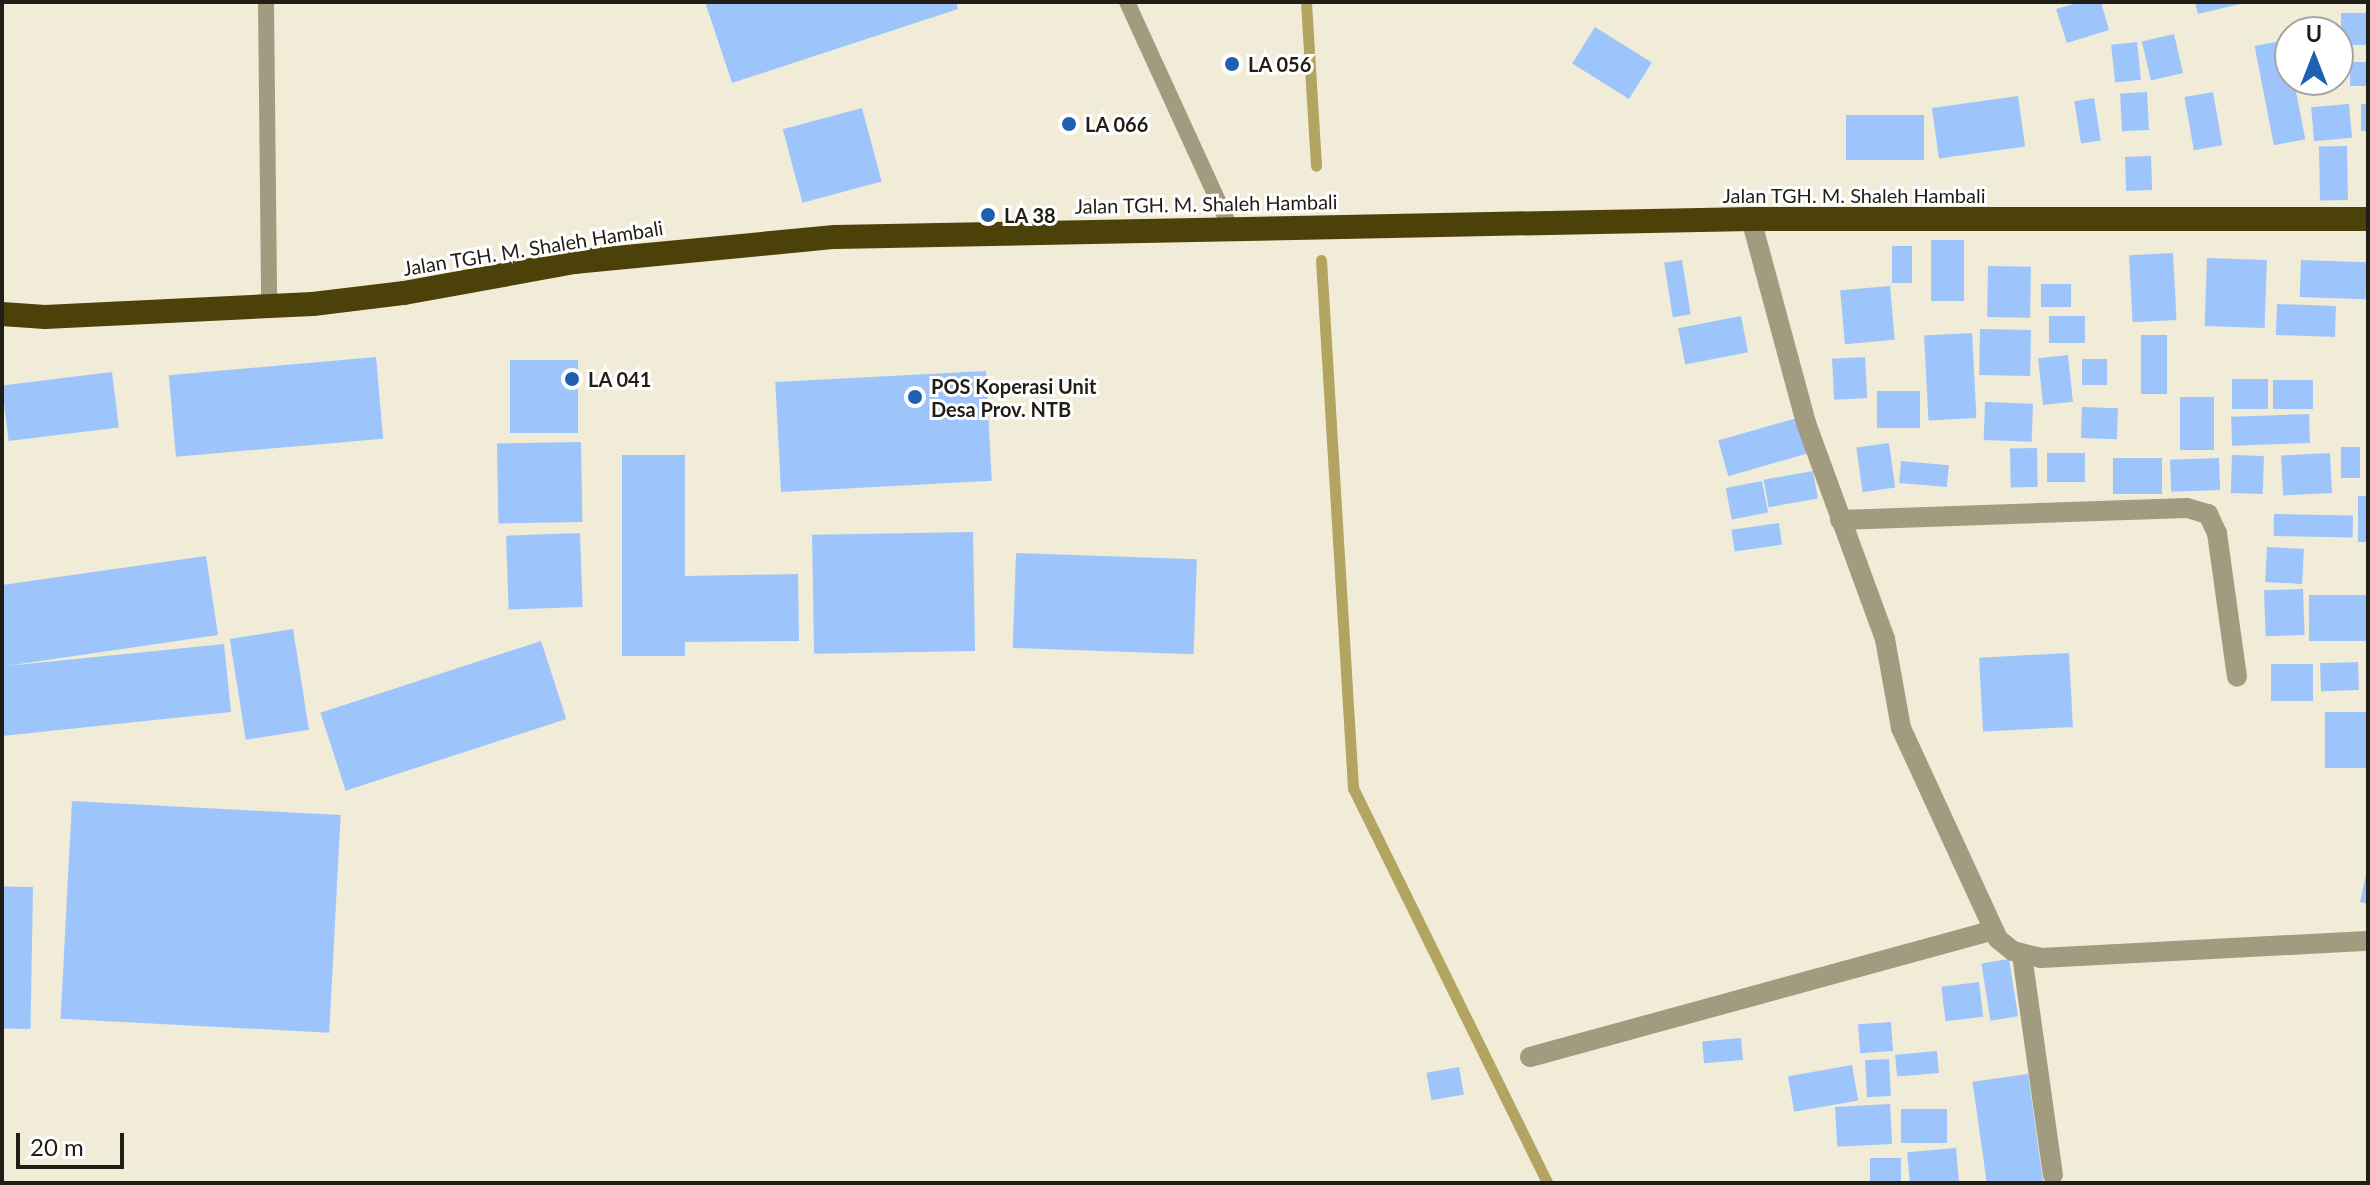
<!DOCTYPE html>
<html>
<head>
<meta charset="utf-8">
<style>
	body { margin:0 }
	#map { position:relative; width:2370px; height:1185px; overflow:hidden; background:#f1ecd8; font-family:Lato,sans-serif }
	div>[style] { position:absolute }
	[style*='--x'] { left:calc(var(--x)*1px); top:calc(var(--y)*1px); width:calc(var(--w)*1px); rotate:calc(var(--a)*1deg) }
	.stream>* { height:11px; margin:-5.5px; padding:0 5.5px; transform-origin:5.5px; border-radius:5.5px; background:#b4a461 }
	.building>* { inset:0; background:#9dc5fc; transform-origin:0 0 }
	.lane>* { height:16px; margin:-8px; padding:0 8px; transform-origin:8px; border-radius:8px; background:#a29b7f }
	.street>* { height:20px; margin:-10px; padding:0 10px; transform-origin:10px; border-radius:10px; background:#a29b7f }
	.highway>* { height:24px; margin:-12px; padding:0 12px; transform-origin:12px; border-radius:12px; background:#4d410a }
	.dots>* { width:22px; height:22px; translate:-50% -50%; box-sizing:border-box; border:4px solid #fff; border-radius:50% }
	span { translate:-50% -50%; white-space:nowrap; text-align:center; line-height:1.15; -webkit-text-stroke:6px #fff; paint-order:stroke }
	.poi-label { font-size:20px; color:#201e17; font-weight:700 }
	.left { translate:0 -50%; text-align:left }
	.street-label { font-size:20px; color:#201e17 }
	.frame { position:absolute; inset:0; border:4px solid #201e17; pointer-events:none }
	.north { position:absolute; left:2274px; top:16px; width:80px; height:80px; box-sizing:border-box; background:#fff; border:2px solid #a6a5a2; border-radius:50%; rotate:0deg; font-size:22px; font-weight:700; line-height:32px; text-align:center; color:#201e17 }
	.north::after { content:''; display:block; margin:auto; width:28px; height:36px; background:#2060b1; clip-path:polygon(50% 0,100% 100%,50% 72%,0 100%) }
	.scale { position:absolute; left:16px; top:1133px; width:108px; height:36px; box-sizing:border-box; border:4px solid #201e17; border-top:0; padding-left:10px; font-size:24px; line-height:28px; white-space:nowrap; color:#201e17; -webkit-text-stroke:6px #fff; paint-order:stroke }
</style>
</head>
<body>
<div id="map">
	<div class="stream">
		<div style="--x:1306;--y:2;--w:164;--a:86.5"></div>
		<div style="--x:1321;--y:260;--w:529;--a:86.53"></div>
		<div style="--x:1353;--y:788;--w:440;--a:63.8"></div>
	</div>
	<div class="building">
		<div style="clip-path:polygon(705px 2px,956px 2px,958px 9px,732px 83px)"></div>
		<div style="clip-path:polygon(2081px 2px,2101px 2px,2109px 30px,2067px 43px,2056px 9px)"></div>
		<div style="clip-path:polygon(2195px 2px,2244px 2px,2244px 3px,2198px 14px)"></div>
		<div style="left:2368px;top:13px;width:32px;height:27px;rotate:90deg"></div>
		<div style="left:1595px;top:27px;width:67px;height:43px;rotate:32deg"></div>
		<div style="left:2174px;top:34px;width:40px;height:33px;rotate:77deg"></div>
		<div style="left:2286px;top:40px;width:101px;height:32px;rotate:79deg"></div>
		<div style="left:2137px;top:42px;width:38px;height:26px;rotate:84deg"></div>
		<div style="left:2350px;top:62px;width:18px;height:24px"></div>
		<div style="clip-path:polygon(2298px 80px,2340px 80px,2340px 83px,2298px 84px)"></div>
		<div style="left:2147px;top:92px;width:38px;height:27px;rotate:87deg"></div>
		<div style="left:2213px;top:92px;width:54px;height:29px;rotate:80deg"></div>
		<div style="left:2018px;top:96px;width:51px;height:87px;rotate:82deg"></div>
		<div style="left:2094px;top:98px;width:43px;height:20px;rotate:81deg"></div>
		<div style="left:2349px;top:104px;width:34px;height:38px;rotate:85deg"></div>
		<div style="left:2361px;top:104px;width:7px;height:27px"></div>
		<div style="left:862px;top:108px;width:76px;height:82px;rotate:75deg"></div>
		<div style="left:1924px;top:115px;width:45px;height:78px;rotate:90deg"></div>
		<div style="left:2347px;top:146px;width:54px;height:28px;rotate:89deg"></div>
		<div style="left:2151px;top:156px;width:34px;height:26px;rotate:88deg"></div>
		<div style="left:1931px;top:240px;width:33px;height:61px"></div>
		<div style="left:1892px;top:246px;width:20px;height:37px"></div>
		<div style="left:2173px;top:253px;width:67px;height:44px;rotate:87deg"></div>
		<div style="left:2207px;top:258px;width:60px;height:68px;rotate:2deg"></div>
		<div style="left:1682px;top:260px;width:55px;height:18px;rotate:81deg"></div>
		<div style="left:2301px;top:260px;width:66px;height:37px;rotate:2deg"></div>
		<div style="left:1988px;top:266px;width:43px;height:51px;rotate:1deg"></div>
		<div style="left:2041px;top:284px;width:30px;height:23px"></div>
		<div style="left:1890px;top:286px;width:54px;height:50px;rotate:85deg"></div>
		<div style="left:2277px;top:304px;width:59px;height:31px;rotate:2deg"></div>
		<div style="left:1741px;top:316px;width:37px;height:64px;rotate:79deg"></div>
		<div style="left:2049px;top:316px;width:36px;height:27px"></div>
		<div style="left:1980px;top:329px;width:51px;height:46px;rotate:1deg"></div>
		<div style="left:1972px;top:333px;width:85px;height:48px;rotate:87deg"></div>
		<div style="left:2141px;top:335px;width:26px;height:59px"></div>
		<div style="left:2068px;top:355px;width:47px;height:30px;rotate:84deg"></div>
		<div style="left:376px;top:357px;width:82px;height:208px;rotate:85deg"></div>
		<div style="left:1865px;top:357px;width:41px;height:33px;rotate:87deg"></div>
		<div style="left:2107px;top:359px;width:26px;height:25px;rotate:90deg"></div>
		<div style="left:510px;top:360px;width:68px;height:73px"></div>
		<div style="left:986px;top:371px;width:110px;height:211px;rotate:87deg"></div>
		<div style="left:112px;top:372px;width:56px;height:111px;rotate:83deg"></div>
		<div style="left:2232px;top:379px;width:36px;height:30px"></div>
		<div style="left:2273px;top:380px;width:40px;height:29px"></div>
		<div style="left:1877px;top:391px;width:43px;height:37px"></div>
		<div style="left:2180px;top:397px;width:34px;height:53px"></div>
		<div style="left:1985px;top:402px;width:48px;height:38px;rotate:2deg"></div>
		<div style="left:2082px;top:407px;width:36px;height:31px;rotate:2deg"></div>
		<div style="left:2309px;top:414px;width:29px;height:78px;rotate:88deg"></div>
		<div style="left:1797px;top:418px;width:37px;height:82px;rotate:74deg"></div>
		<div style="left:581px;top:442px;width:80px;height:84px;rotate:89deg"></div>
		<div style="left:1889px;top:443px;width:45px;height:33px;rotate:82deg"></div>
		<div style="left:2341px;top:447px;width:19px;height:31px"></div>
		<div style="left:2037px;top:448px;width:39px;height:27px;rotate:89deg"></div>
		<div style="left:2047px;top:453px;width:38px;height:29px"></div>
		<div style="left:2330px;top:453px;width:40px;height:49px;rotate:87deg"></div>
		<div style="clip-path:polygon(622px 455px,685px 455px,685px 576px,798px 574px,799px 641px,685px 642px,685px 656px,622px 656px)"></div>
		<div style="left:2232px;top:455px;width:32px;height:38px;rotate:2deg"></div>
		<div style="left:2162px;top:458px;width:36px;height:49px;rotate:90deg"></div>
		<div style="left:2219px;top:458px;width:32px;height:49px;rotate:88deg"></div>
		<div style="left:1901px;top:461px;width:48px;height:22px;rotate:5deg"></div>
		<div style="left:1813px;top:471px;width:28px;height:50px;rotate:80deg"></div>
		<div style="left:1762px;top:481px;width:32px;height:37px;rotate:79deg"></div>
		<div style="left:2358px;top:496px;width:10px;height:46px"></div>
		<div style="left:2274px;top:514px;width:79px;height:22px;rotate:1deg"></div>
		<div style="left:1779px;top:523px;width:22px;height:48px;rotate:82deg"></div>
		<div style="left:973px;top:532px;width:119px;height:161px;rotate:89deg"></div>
		<div style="left:580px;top:533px;width:74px;height:74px;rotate:88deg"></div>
		<div style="left:2267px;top:547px;width:37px;height:35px;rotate:3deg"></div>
		<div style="left:1016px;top:553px;width:181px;height:95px;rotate:2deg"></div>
		<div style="clip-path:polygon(206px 556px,218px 635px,6px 666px,224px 644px,231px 712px,2px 736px,2px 585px)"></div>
		<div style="left:2303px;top:589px;width:46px;height:39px;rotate:88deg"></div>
		<div style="left:2309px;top:595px;width:58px;height:46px"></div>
		<div style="left:293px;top:629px;width:102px;height:64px;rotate:81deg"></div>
		<div style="left:541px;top:641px;width:82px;height:232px;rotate:72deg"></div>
		<div style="left:2069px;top:653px;width:74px;height:90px;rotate:87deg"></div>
		<div style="left:2358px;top:662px;width:28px;height:38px;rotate:88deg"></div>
		<div style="left:2271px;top:664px;width:42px;height:37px"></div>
		<div style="left:2368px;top:712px;width:56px;height:43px;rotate:90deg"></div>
		<div style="left:72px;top:801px;width:269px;height:218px;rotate:3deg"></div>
		<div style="clip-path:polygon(2368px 865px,2368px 904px,2360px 902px)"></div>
		<div style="left:33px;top:887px;width:142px;height:31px;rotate:91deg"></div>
		<div style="left:2009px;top:959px;width:58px;height:28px;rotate:81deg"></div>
		<div style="left:1979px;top:982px;width:35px;height:38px;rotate:83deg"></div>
		<div style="left:1891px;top:1022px;width:29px;height:33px;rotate:86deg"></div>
		<div style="left:1741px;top:1038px;width:22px;height:39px;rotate:85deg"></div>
		<div style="left:1937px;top:1051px;width:22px;height:42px;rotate:85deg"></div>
		<div style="left:1889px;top:1059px;width:37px;height:24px;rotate:87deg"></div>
		<div style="left:1852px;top:1065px;width:36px;height:65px;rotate:80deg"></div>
		<div style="left:1459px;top:1067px;width:28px;height:33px;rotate:80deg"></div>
		<div style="left:2028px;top:1074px;width:110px;height:56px;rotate:82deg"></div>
		<div style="left:1890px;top:1104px;width:40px;height:55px;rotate:87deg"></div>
		<div style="left:1947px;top:1109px;width:34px;height:46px;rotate:90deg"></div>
		<div style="left:1956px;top:1148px;width:34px;height:49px;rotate:85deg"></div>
		<div style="left:1870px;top:1158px;width:31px;height:25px"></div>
	</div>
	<div class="lane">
		<div style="--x:266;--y:2;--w:305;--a:89.4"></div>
		<div style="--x:1127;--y:2;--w:250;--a:65.4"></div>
	</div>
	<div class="street">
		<div style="--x:1751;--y:219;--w:211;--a:74.9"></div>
		<div style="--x:1806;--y:423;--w:230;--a:69.9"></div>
		<div style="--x:1885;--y:639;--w:90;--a:79.8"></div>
		<div style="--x:1901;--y:728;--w:232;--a:65.3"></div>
		<div style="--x:1998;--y:939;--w:19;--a:39"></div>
		<div style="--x:2013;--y:951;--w:29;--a:14"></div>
		<div style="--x:2041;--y:958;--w:327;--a:-3"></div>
		<div style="--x:1840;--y:520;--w:347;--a:-2"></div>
		<div style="--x:2187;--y:508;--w:22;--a:16"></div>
		<div style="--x:2208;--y:514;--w:21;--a:65"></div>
		<div style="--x:2217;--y:533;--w:145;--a:82.1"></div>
		<div style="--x:2022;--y:955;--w:222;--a:82"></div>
		<div style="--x:1530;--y:1057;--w:479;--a:-15.3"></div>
	</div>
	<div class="highway">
		<div style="--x:2;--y:314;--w:43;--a:4"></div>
		<div style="--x:45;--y:317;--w:268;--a:-2.8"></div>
		<div style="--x:313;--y:304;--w:92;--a:-6.9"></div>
		<div style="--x:404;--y:293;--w:173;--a:-10.3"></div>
		<div style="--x:574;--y:262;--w:262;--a:-5.5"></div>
		<div style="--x:835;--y:237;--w:916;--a:-1.13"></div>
		<div style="--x:1751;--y:219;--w:617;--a:0"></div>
	</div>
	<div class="dots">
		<div style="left:1232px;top:64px;background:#2060b1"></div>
		<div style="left:1069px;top:124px;background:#2060b1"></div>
		<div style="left:988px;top:215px;background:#2060b1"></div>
		<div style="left:572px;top:379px;background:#2060b1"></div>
		<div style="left:915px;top:397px;background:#2060b1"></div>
	</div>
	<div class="poi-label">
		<span class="left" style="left:1248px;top:64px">LA 056</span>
		<span class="left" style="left:1085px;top:124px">LA 066</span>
		<span class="left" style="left:1004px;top:215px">LA 38</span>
		<span class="left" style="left:588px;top:379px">LA 041</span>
		<span class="left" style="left:931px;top:398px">POS Koperasi Unit<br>Desa Prov. NTB</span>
	</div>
	<div class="street-label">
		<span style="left:1854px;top:195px">Jalan TGH. M. Shaleh Hambali</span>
		<span style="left:1206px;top:204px;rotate:-1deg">Jalan TGH. M. Shaleh Hambali</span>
		<span style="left:533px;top:248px;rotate:-9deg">Jalan TGH. M. Shaleh Hambali</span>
	</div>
	<div class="frame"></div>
	<div class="north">U</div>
	<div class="scale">20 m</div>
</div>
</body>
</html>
